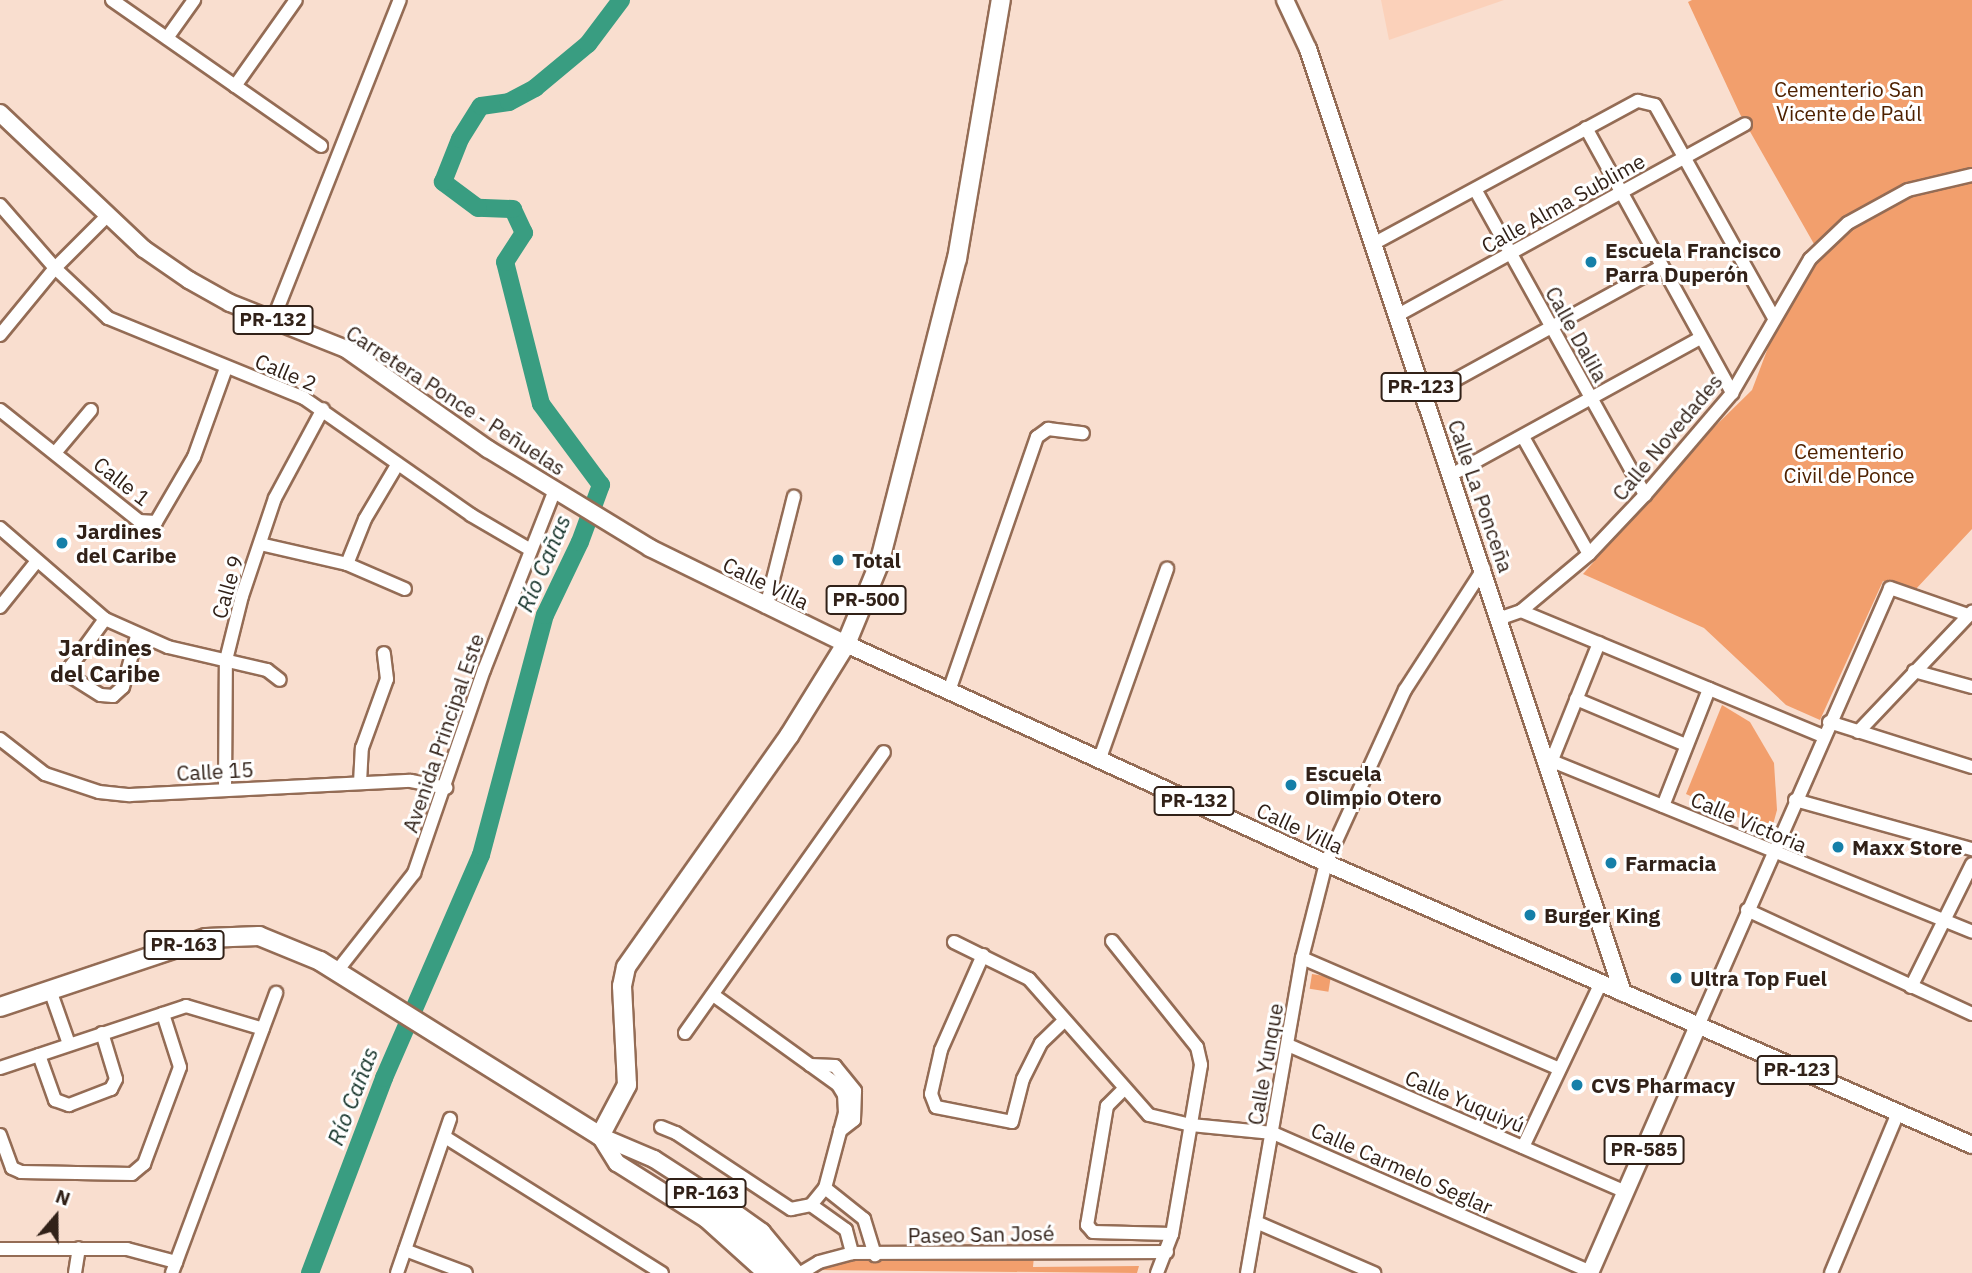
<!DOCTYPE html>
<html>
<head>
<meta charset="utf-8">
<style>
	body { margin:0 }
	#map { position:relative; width:1972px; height:1273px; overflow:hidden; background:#f9decf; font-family:"IBM Plex Sans",sans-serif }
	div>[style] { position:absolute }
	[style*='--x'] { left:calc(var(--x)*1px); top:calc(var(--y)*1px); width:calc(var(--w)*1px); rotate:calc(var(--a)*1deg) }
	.built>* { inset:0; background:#fbd1ba }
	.green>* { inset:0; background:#f29f6d; transform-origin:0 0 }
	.river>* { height:18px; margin:-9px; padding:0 9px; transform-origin:9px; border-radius:9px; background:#399d81 }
	.roads { filter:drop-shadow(2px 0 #946c55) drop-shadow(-2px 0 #946c55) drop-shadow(0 2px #946c55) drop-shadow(0 -2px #946c55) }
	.minor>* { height:12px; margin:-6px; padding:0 6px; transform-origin:6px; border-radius:6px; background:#fff }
	.major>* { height:16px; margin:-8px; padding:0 8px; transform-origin:8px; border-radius:8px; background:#fff }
	.highway>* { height:18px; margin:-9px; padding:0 9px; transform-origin:9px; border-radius:9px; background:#fff }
	.dots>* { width:19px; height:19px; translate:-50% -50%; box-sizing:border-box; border:4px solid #fff; border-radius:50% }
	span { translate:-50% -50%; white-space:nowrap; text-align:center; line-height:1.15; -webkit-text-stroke:6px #fff; paint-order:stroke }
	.shield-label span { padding:2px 5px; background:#fff; border:2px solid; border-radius:5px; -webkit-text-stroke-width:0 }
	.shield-label { font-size:19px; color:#312118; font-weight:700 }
	.park-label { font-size:21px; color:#4e2100 }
	.street-label { font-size:21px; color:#312118 }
	.poi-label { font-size:21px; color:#312118; font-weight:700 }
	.left { translate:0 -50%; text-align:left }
	.water-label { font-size:23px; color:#16342b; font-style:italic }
	.neighbourhood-label { font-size:23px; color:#312118; font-weight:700 }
	.north { position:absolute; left:21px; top:1182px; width:70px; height:70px; -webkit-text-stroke:5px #fff; paint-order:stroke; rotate:20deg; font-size:19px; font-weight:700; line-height:28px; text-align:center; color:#312118 }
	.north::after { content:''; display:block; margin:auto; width:24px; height:32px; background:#312118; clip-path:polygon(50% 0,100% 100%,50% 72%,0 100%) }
</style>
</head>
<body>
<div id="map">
	<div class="built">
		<div style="clip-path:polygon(1381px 0,1504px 0,1389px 40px)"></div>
	</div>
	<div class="green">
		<div style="clip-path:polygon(1692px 0,1972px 0,1972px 170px,1913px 182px,1845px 218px,1814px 244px,1740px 114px,1688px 2px)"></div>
		<div style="clip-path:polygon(1972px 181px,1972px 529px,1915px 590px,1883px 581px,1820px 720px,1786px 705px,1704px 628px,1583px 574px,1697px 444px,1752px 390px,1777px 324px,1815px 262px,1844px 233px,1904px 198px)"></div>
		<div style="clip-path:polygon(1722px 705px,1750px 722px,1774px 763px,1777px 810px,1771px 832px,1686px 794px)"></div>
		<div style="left:1312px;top:974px;width:19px;height:15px;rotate:9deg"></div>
		<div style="clip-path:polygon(1034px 1256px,1033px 1267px,1139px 1266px,1137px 1273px,816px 1270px,838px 1257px)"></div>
	</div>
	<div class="river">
		<div style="--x:310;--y:1273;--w:209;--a:-69.2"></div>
		<div style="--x:384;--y:1078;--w:243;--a:-66.5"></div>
		<div style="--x:481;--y:855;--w:248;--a:-75.1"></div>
		<div style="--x:545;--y:615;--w:81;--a:-64.4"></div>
		<div style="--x:580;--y:542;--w:61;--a:-69.8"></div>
		<div style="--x:601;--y:485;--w:101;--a:-126.5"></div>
		<div style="--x:541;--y:404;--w:146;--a:-104.2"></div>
		<div style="--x:505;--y:262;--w:35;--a:-57"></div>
		<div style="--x:524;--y:233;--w:26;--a:-115"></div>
		<div style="--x:513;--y:209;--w:35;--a:-178"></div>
		<div style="--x:478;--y:208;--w:44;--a:-143.4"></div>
		<div style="--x:443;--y:182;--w:46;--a:-68.4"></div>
		<div style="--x:460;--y:139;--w:39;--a:-58"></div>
		<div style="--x:481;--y:106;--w:28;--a:-8"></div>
		<div style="--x:509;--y:102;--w:30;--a:-28"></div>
		<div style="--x:535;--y:88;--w:69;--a:-39.7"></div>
		<div style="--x:588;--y:44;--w:55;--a:-53.1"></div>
	</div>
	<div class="roads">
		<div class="minor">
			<div style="--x:112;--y:0;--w:255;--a:34.9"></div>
			<div style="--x:167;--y:38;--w:47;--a:-54.6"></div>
			<div style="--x:235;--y:86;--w:105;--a:-54.7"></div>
			<div style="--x:1586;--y:128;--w:303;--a:61.1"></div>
			<div style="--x:1476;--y:191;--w:348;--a:60.9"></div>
			<div style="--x:0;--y:205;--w:84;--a:48.9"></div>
			<div style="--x:55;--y:268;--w:73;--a:43.3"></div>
			<div style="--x:108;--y:318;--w:212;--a:22.2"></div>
			<div style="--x:304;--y:398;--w:204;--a:35"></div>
			<div style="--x:471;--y:515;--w:69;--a:30.3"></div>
			<div style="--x:1373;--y:244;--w:301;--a:-28.4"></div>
			<div style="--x:1638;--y:101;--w:17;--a:13"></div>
			<div style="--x:1655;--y:105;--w:242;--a:60.8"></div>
			<div style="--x:1398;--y:315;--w:396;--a:-28.8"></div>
			<div style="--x:273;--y:320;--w:344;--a:-68.4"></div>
			<div style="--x:0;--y:335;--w:87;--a:-50.6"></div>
			<div style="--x:55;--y:268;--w:76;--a:-45"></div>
			<div style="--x:1424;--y:397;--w:269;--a:-28.8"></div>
			<div style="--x:0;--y:410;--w:178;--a:38.6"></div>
			<div style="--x:139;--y:521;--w:17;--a:3"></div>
			<div style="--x:156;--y:522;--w:75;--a:-59.7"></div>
			<div style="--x:194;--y:457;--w:95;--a:-70.2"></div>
			<div style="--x:1523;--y:437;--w:134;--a:60.6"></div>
			<div style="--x:55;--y:453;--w:56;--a:-50.1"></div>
			<div style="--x:1451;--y:475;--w:284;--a:-28.8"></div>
			<div style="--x:0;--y:528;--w:139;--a:40.9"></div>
			<div style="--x:105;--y:619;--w:69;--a:24"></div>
			<div style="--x:168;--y:647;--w:102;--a:13.1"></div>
			<div style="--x:267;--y:670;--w:16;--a:38"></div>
			<div style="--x:260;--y:544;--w:89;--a:12.9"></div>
			<div style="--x:347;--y:564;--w:63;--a:23.3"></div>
			<div style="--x:347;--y:564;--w:48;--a:-68.2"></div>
			<div style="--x:365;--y:519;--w:63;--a:-59.3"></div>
			<div style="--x:0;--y:607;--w:59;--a:-51.2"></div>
			<div style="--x:766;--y:607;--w:114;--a:-75.8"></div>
			<div style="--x:1521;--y:611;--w:327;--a:22.5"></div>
			<div style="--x:1501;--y:618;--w:21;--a:-19"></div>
			<div style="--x:1521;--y:611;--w:89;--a:-40"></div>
			<div style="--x:1589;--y:554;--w:81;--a:-46.5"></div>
			<div style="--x:1645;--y:495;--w:134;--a:-49.5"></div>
			<div style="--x:1732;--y:393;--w:155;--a:-59.8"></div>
			<div style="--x:1810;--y:259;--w:52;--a:-43.5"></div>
			<div style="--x:1848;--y:223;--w:68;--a:-28.8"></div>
			<div style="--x:1908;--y:190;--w:66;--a:-13.2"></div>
			<div style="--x:105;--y:619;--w:58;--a:125.9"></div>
			<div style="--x:71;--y:666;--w:10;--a:96"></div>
			<div style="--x:70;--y:676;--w:36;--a:32"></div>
			<div style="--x:101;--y:695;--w:12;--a:5"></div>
			<div style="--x:113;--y:696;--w:13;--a:-42"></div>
			<div style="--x:123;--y:687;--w:53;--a:-74.6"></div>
			<div style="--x:1914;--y:671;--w:60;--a:15.4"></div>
			<div style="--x:949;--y:691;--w:269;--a:-70.9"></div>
			<div style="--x:1037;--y:437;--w:14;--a:-36"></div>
			<div style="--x:1048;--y:429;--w:35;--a:7"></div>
			<div style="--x:1576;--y:699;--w:119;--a:22.7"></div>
			<div style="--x:1829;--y:722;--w:150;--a:17.5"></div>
			<div style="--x:1858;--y:732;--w:166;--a:-46.5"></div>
			<div style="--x:0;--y:739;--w:57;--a:37.9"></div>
			<div style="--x:45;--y:774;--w:57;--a:18.4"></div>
			<div style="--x:99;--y:792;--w:31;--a:6"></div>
			<div style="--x:130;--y:795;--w:281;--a:-2.9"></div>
			<div style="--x:411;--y:781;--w:36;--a:11"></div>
			<div style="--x:1100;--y:758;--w:201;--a:-70.5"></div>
			<div style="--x:1547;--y:759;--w:459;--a:22.1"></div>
			<div style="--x:1552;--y:760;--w:126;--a:-68.1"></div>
			<div style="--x:360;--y:783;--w:35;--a:-87"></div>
			<div style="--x:362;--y:748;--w:73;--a:-70.1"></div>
			<div style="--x:387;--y:679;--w:26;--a:-97"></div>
			<div style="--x:225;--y:790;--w:130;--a:-89.6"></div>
			<div style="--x:226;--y:660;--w:66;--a:-76"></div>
			<div style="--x:242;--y:596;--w:103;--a:-71.4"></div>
			<div style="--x:275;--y:498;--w:101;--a:-61.7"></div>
			<div style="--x:1795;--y:800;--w:184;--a:15.5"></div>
			<div style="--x:1663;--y:806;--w:126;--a:-68.5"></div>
			<div style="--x:1747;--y:910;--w:248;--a:24.8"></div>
			<div style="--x:1112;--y:941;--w:136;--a:51.3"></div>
			<div style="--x:1197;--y:1047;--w:18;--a:77"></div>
			<div style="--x:1201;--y:1065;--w:171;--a:99.7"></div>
			<div style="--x:1172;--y:1234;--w:42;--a:111"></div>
			<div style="--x:954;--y:942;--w:84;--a:26.3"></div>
			<div style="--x:1029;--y:979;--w:181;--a:48.6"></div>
			<div style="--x:1149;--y:1115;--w:43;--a:13.4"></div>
			<div style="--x:1191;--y:1125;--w:82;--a:5.6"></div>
			<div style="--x:1273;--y:1133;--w:347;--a:23.6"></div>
			<div style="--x:983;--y:955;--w:104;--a:113.9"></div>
			<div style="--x:941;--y:1050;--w:45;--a:102.8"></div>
			<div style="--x:931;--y:1094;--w:14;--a:69"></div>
			<div style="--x:936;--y:1107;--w:77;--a:11.2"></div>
			<div style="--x:1012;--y:1122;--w:44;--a:-75.7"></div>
			<div style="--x:1023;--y:1079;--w:40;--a:-63.4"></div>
			<div style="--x:1041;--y:1043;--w:33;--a:-44"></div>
			<div style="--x:1302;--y:958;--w:278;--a:23.3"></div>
			<div style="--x:337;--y:971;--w:125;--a:-51.8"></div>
			<div style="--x:414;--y:873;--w:215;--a:-71"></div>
			<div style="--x:484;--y:670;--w:193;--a:-68.5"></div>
			<div style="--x:1911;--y:987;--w:137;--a:-63.6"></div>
			<div style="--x:50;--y:990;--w:57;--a:70.6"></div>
			<div style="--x:1698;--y:1026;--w:478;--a:-66.3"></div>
			<div style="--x:1890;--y:588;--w:83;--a:19.1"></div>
			<div style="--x:685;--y:1033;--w:344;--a:-54.7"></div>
			<div style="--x:1288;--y:1045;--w:369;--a:23.5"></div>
			<div style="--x:39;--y:1055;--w:48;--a:70.4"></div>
			<div style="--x:55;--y:1100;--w:15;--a:20"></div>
			<div style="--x:69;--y:1105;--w:45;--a:-20.9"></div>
			<div style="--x:111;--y:1089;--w:11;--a:-63"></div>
			<div style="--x:116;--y:1079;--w:48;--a:-106.9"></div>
			<div style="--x:810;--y:1065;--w:25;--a:2"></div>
			<div style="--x:835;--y:1066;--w:32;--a:51"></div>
			<div style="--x:855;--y:1091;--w:29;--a:92"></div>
			<div style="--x:854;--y:1120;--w:18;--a:142"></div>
			<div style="--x:0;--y:1068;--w:196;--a:-18.4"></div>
			<div style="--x:186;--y:1006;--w:80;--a:16.6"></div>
			<div style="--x:1123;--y:1090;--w:23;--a:135"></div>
			<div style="--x:1107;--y:1106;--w:121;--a:99.5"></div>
			<div style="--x:1087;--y:1225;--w:9;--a:49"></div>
			<div style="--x:1093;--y:1232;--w:79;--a:1.5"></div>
			<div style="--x:661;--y:1127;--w:16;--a:22"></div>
			<div style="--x:676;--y:1133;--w:138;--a:33.5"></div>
			<div style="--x:791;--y:1209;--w:20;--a:-11"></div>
			<div style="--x:811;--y:1205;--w:22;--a:-51"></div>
			<div style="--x:825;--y:1188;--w:78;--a:-75.1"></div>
			<div style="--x:845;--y:1113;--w:18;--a:-93"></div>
			<div style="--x:844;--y:1095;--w:12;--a:-121"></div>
			<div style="--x:838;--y:1085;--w:154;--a:-144.2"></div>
			<div style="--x:0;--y:1135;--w:35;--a:70"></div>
			<div style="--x:12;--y:1168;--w:10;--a:24"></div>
			<div style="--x:21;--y:1172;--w:111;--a:1"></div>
			<div style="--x:132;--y:1174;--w:16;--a:-40"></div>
			<div style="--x:144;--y:1164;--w:103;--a:-69.6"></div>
			<div style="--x:180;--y:1067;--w:56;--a:-107.8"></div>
			<div style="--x:445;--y:1137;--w:256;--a:32.1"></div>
			<div style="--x:1523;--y:1147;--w:182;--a:-64.6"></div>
			<div style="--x:825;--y:1188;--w:50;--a:38.5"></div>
			<div style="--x:864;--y:1219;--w:38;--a:73"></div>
			<div style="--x:811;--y:1205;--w:43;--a:35.5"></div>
			<div style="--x:846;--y:1230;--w:24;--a:75"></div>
			<div style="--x:1256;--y:1222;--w:129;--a:23.4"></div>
			<div style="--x:0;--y:1249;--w:127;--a:0"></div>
			<div style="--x:127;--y:1249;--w:51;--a:14.9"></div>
			<div style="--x:405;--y:1250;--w:65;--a:20.7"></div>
			<div style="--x:75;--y:1273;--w:25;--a:-81"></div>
			<div style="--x:172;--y:1273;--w:299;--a:-69.6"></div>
			<div style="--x:397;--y:1273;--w:163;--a:-71"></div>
			<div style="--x:801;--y:1273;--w:21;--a:-31"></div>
			<div style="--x:819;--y:1262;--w:34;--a:-15"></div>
			<div style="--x:852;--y:1253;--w:315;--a:-0.2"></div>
			<div style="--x:1247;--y:1273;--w:320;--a:-80.1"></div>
			<div style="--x:1302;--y:958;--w:98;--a:-75.8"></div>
			<div style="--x:1326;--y:863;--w:190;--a:-65.5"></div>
			<div style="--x:1405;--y:690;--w:145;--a:-57.1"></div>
			<div style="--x:1831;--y:1273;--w:173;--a:-67.3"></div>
		</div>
		<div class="major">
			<div style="--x:1285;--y:0;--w:54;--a:64.9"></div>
			<div style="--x:1308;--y:49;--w:995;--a:71.55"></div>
			<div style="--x:0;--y:113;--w:198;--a:43.4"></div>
			<div style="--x:144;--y:249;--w:55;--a:34.6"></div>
			<div style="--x:189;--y:280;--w:47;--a:29.3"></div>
			<div style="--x:230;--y:303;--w:125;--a:21.6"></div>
			<div style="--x:346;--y:349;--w:174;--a:35.2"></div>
			<div style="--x:488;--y:449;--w:190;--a:31.4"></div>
			<div style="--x:650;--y:548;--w:218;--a:26.1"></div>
			<div style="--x:846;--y:644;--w:528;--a:24.52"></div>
			<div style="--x:1326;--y:863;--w:705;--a:23.58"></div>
			<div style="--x:600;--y:1136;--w:59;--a:23.1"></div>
			<div style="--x:654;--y:1159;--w:70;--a:32.8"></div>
			<div style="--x:713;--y:1197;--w:60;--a:35.5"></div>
			<div style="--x:762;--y:1232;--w:53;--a:50.3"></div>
			<div style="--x:600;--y:1136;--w:32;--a:58"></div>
			<div style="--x:617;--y:1163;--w:105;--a:32.2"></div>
			<div style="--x:706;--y:1219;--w:81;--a:42"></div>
			<div style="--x:705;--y:1209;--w:62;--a:35.8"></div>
			<div style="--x:755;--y:1245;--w:38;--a:48"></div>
			<div style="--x:1590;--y:1273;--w:270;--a:-66.4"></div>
		</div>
		<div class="highway">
			<div style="--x:0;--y:1007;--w:217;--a:-18.5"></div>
			<div style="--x:206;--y:938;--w:53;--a:-2.2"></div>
			<div style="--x:259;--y:936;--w:66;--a:22.3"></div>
			<div style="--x:320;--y:961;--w:330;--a:32"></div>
			<div style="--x:600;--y:1136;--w:58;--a:-62.1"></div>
			<div style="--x:627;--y:1085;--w:99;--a:-92.9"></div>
			<div style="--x:622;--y:986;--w:19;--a:-78"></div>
			<div style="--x:626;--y:967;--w:283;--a:-54.8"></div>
			<div style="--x:789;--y:736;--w:108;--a:-58.2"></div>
			<div style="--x:846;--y:644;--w:87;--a:-67.6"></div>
			<div style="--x:879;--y:564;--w:315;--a:-75.7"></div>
			<div style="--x:957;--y:259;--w:263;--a:-80.4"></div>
		</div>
	</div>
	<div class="dots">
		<div style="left:1591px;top:262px;background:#157fa8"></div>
		<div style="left:62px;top:543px;background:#157fa8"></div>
		<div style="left:838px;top:560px;background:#157fa8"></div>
		<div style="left:1291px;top:785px;background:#157fa8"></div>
		<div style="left:1838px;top:847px;background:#157fa8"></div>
		<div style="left:1611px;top:863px;background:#157fa8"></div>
		<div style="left:1530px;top:915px;background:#157fa8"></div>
		<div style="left:1676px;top:978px;background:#157fa8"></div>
		<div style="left:1577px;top:1085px;background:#157fa8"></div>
	</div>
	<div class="shield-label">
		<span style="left:273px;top:320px">PR-132</span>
		<span style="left:1421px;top:387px">PR-123</span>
		<span style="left:866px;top:600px">PR-500</span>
		<span style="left:1194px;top:801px">PR-132</span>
		<span style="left:184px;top:945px">PR-163</span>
		<span style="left:1797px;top:1070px">PR-123</span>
		<span style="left:1644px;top:1150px">PR-585</span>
		<span style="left:706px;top:1193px">PR-163</span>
	</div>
	<div class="park-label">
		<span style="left:1849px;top:101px">Cementerio San<br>Vicente de Paúl</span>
		<span style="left:1849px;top:463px">Cementerio<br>Civil de Ponce</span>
	</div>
	<div class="street-label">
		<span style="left:1563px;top:203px;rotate:-29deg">Calle Alma Sublime</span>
		<span style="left:1577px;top:334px;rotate:61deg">Calle Dalila</span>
		<span style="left:286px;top:372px;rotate:23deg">Calle 2</span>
		<span style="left:456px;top:400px;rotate:33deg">Carretera Ponce - Peñuelas</span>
		<span style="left:1667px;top:437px;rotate:-50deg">Calle Novedades</span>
		<span style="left:122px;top:481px;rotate:38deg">Calle 1</span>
		<span style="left:1481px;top:496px;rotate:71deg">Calle La Ponceña</span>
		<span style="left:766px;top:583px;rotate:26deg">Calle Villa</span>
		<span style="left:227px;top:587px;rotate:-74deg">Calle 9</span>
		<span style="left:443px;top:733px;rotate:-71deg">Avenida Principal Este</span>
		<span style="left:215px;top:771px;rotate:-3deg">Calle 15</span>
		<span style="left:1749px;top:822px;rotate:23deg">Calle Victoria</span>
		<span style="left:1300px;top:828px;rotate:25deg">Calle Villa</span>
		<span style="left:1265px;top:1064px;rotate:-80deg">Calle Yunque</span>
		<span style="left:1465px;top:1101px;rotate:23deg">Calle Yuquiyú</span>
		<span style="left:1402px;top:1168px;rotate:24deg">Calle Carmelo Seglar</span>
		<span style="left:981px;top:1234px;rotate:-1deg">Paseo San José</span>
	</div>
	<div class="poi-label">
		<span class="left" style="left:1605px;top:262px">Escuela Francisco<br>Parra Duperón</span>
		<span class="left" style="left:76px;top:543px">Jardines<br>del Caribe</span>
		<span class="left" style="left:852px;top:560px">Total</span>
		<span class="left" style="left:1305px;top:785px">Escuela<br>Olimpio Otero</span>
		<span class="left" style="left:1852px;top:847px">Maxx Store</span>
		<span class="left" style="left:1625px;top:863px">Farmacia</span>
		<span class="left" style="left:1544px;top:915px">Burger King</span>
		<span class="left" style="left:1690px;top:978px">Ultra Top Fuel</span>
		<span class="left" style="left:1591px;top:1085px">CVS Pharmacy</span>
	</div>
	<div class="water-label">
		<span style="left:543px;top:563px;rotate:-67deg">Río Cañas</span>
		<span style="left:352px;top:1096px;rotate:-69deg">Río Cañas</span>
	</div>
	<div class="neighbourhood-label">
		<span style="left:105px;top:660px">Jardines<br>del Caribe</span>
	</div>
	<div class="north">N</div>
</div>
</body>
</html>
